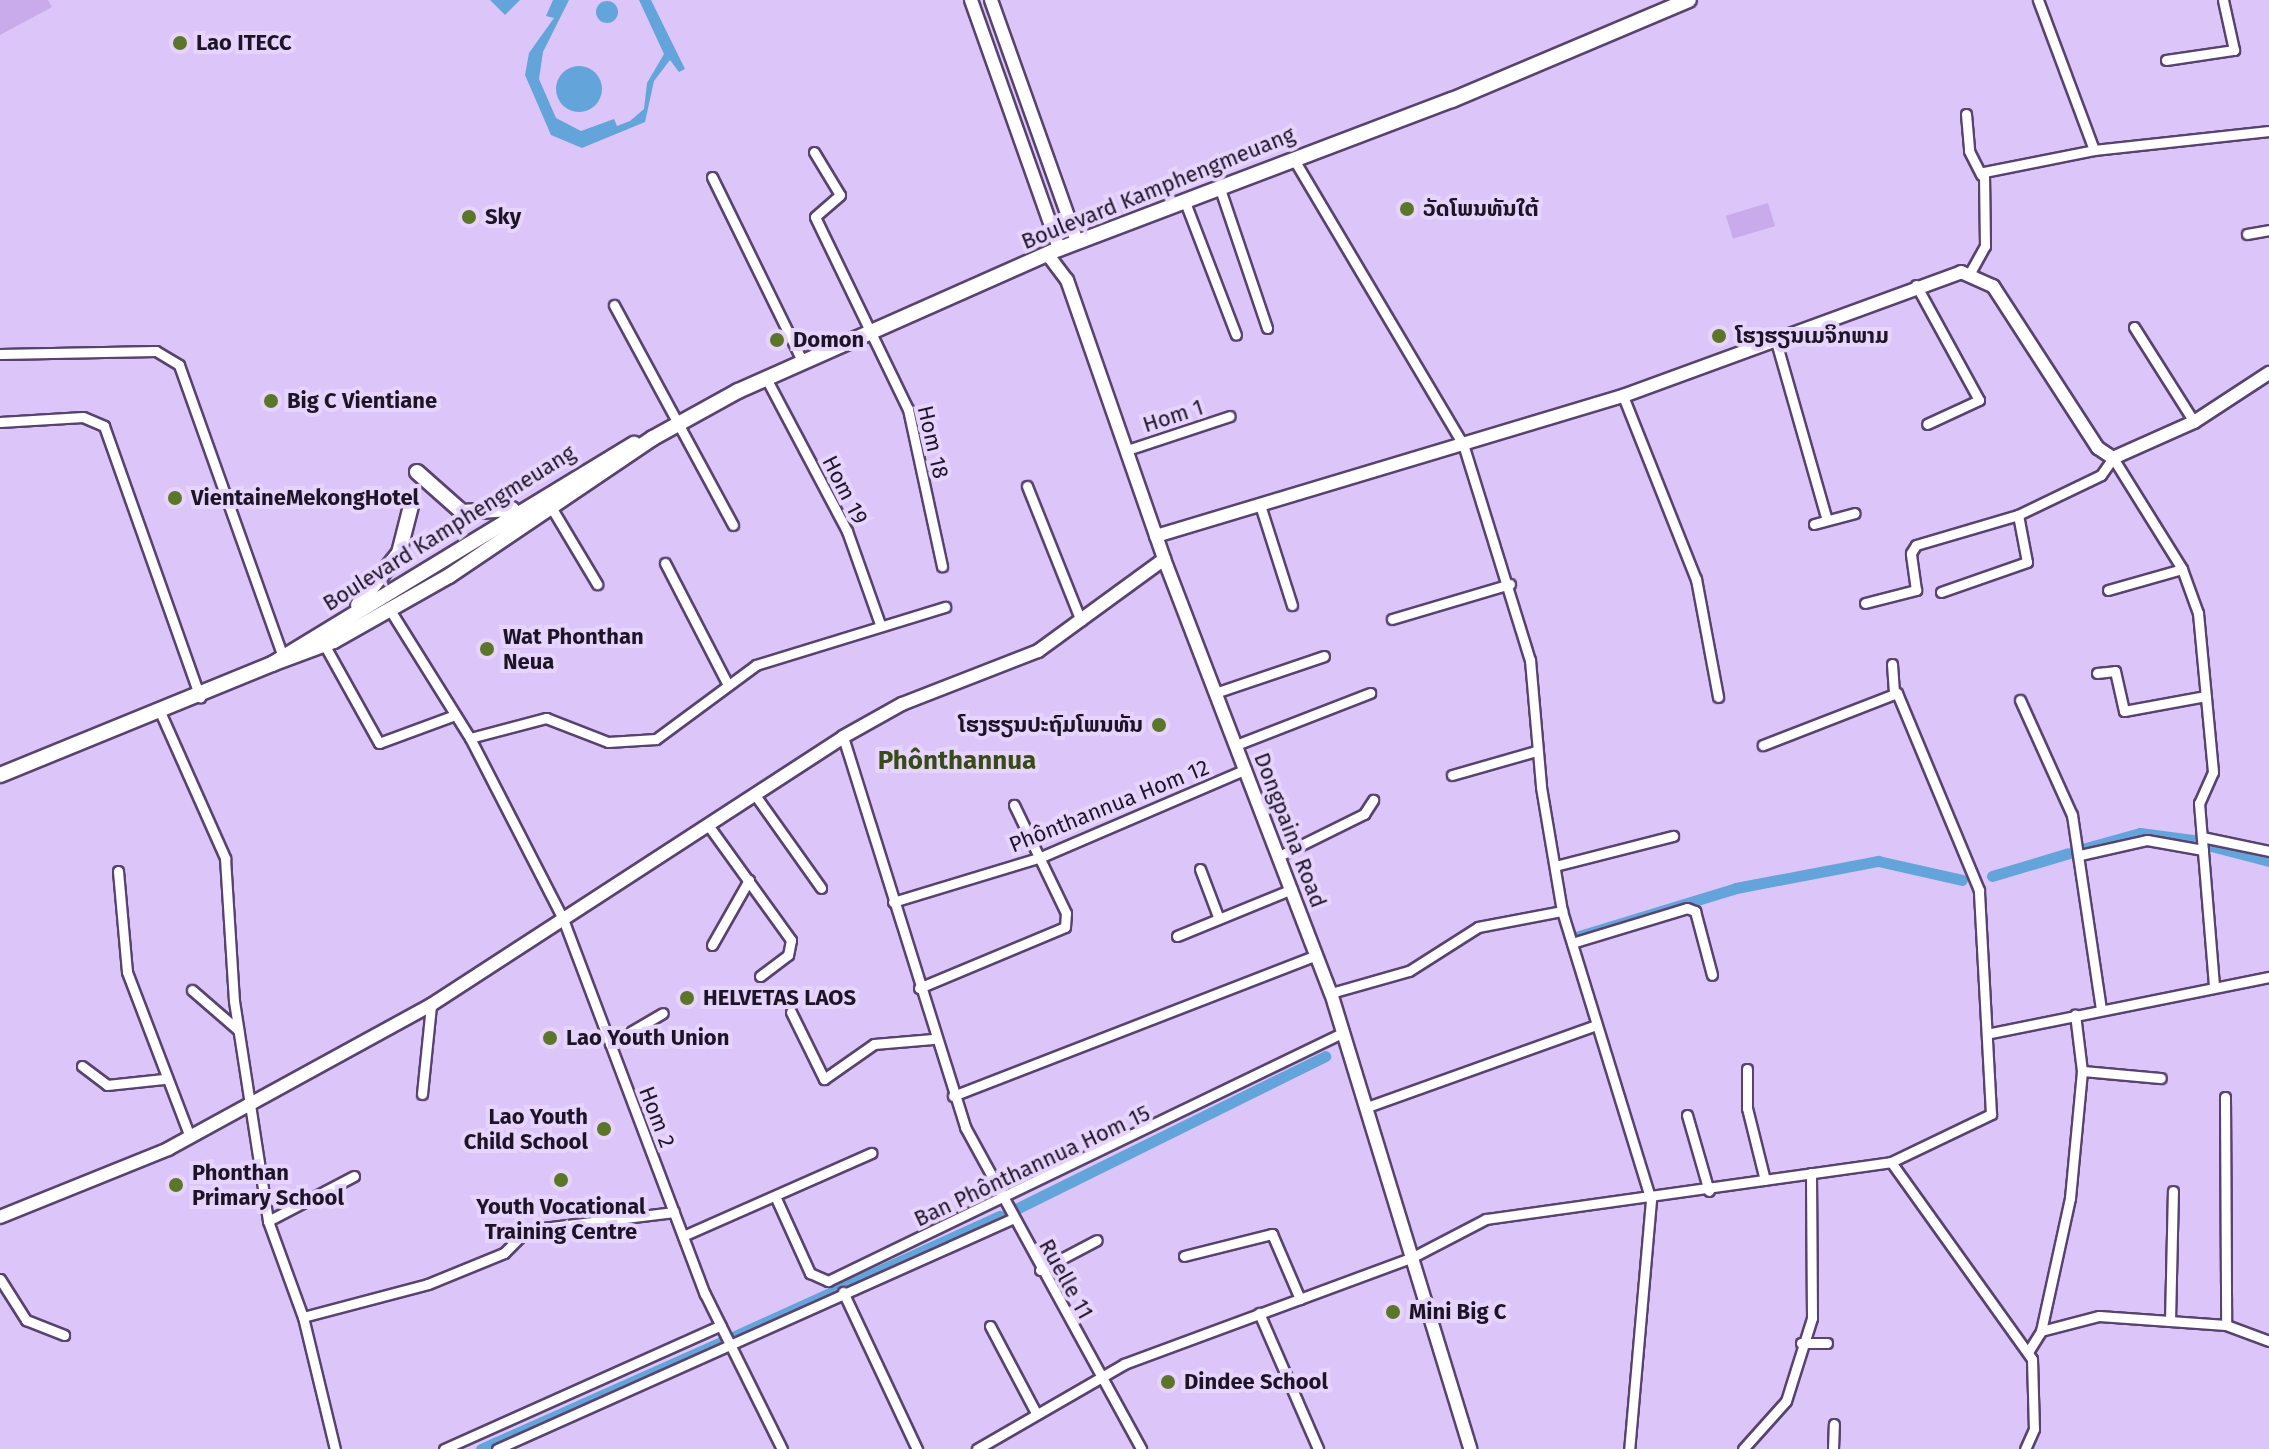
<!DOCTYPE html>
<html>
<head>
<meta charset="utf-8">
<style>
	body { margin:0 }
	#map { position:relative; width:2269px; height:1449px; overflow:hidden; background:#dcc5f8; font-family:"Fira Sans","Noto Sans Lao",sans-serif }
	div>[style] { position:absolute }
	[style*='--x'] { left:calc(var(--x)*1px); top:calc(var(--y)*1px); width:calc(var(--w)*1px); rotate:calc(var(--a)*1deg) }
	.green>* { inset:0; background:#c9abeb; transform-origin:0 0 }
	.water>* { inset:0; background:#63a4db }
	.round { border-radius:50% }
	.canal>* { height:11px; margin:-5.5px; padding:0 5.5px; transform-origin:5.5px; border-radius:5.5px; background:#63a4db }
	.roads { filter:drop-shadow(2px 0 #58436f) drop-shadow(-2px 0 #58436f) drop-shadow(0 2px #58436f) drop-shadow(0 -2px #58436f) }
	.street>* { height:9px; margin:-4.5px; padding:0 4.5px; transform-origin:4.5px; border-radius:4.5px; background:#fff }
	.secondary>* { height:12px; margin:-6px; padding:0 6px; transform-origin:6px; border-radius:6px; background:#fff }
	.primary>* { height:14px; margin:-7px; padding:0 7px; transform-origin:7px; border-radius:7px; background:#fff }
	.dots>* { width:22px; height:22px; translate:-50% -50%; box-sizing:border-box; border:4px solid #e7d4fd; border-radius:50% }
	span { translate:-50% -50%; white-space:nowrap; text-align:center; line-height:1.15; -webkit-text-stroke:8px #e7d4fd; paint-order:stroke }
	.poi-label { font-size:22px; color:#1d1426; font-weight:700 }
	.left { translate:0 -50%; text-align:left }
	.right { translate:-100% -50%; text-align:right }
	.street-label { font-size:22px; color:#1d1426 }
	.quarter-label { font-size:26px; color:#384a15; font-weight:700 }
</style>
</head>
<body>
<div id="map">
	<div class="green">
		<div style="clip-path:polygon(0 0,48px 0,52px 7px,0 35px)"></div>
		<div style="left:1768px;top:203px;width:24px;height:44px;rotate:73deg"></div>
	</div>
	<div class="water">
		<div style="clip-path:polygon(490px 0,520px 0,505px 15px)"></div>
		<div style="clip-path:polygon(553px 0,569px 0,543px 52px,539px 79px,556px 118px,581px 131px,614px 119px,617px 126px,630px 121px,644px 109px,647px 83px,664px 54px,639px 0,651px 0,685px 69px,679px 72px,670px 60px,654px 81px,645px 122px,582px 148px,551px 135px,525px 75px,529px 53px,554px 18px,546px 16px)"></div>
		<div class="round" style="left:596px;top:1px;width:22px;height:22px"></div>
		<div class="round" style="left:556px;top:66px;width:46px;height:46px"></div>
	</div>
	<div class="canal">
		<div style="--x:2211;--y:846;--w:60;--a:14.5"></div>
		<div style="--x:2086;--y:848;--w:56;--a:-15.5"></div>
		<div style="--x:2140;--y:833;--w:53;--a:7.5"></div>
		<div style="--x:1992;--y:876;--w:80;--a:-16.6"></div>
		<div style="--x:1576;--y:937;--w:167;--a:-17"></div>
		<div style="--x:1736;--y:888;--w:145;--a:-10.8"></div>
		<div style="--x:1878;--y:861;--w:86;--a:12.7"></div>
		<div style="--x:1016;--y:1209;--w:345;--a:-26.3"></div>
		<div style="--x:735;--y:1336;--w:291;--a:-24.4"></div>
		<div style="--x:481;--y:1449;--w:263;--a:-24"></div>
	</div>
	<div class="roads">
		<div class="street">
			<div style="--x:2038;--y:0;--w:160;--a:69.5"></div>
			<div style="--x:2166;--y:60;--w:69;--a:-8.4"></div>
			<div style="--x:2234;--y:50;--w:51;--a:-102.4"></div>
			<div style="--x:1966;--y:114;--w:37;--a:85"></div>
			<div style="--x:1969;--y:151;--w:27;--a:63"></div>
			<div style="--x:814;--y:152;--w:50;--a:58.8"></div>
			<div style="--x:840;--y:195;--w:33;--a:139"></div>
			<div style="--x:815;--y:217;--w:213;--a:64.2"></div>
			<div style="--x:908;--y:409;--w:161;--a:77.8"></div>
			<div style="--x:1293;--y:158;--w:333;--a:59.3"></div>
			<div style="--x:1463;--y:444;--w:226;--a:72.8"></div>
			<div style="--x:1530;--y:660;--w:127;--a:85"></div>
			<div style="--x:1541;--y:787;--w:126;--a:80.4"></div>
			<div style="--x:1562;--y:911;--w:302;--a:72.9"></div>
			<div style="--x:1651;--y:1200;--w:250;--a:95"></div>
			<div style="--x:712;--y:177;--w:205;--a:63.9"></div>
			<div style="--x:1219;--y:186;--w:150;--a:71.3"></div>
			<div style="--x:1185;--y:202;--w:142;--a:69"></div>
			<div style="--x:2247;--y:234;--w:22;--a:-10"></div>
			<div style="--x:1971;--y:271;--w:29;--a:-61"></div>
			<div style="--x:1985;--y:246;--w:74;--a:-90.8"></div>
			<div style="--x:1984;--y:172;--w:112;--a:-11.3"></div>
			<div style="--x:2094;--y:150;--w:176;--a:-6.2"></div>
			<div style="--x:1916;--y:285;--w:131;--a:61.3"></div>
			<div style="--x:1979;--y:400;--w:57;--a:155.2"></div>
			<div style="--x:614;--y:305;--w:250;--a:61.6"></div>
			<div style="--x:2134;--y:327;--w:112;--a:57.7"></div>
			<div style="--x:1775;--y:338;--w:189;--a:74.1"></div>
			<div style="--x:0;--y:354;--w:156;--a:-1.1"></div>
			<div style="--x:156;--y:351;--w:27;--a:31"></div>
			<div style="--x:179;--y:365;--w:313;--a:70.4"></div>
			<div style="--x:766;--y:378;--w:173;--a:62.1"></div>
			<div style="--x:847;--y:531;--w:99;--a:70.5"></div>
			<div style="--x:1623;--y:396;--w:197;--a:68.3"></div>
			<div style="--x:1696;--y:579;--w:120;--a:79.4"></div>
			<div style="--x:0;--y:422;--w:83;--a:-3.4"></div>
			<div style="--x:83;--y:417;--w:23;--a:23"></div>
			<div style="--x:104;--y:426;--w:288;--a:70.5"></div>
			<div style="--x:1127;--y:450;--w:108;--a:-18.3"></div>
			<div style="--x:2113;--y:458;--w:131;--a:58.1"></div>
			<div style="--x:2182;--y:569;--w:47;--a:70"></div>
			<div style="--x:2198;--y:613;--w:160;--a:84.6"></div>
			<div style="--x:2213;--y:772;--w:34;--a:114"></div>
			<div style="--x:2199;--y:803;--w:183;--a:85.3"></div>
			<div style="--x:1027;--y:486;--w:145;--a:68.2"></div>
			<div style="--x:1260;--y:505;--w:105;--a:72.3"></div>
			<div style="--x:551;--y:507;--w:90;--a:59.1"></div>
			<div style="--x:1814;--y:524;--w:42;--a:-15"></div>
			<div style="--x:665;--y:563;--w:133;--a:62.7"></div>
			<div style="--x:2108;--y:590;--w:77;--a:-15.8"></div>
			<div style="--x:1941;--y:592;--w:91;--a:-19.2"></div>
			<div style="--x:2027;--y:562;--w:48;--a:-100.8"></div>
			<div style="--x:1865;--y:603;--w:53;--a:-14.3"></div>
			<div style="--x:1916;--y:590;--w:37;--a:-98"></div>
			<div style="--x:1911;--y:553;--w:9;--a:-58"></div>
			<div style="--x:1916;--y:545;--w:106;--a:-16.4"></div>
			<div style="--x:2018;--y:515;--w:92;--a:-25.7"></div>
			<div style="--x:2101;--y:475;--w:21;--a:-55"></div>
			<div style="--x:390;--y:610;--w:151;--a:58"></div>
			<div style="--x:470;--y:738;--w:203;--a:62.8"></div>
			<div style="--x:563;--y:919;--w:401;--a:69.3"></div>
			<div style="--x:705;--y:1294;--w:173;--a:63.6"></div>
			<div style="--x:1392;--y:619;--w:123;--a:-16.5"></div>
			<div style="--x:325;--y:646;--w:111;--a:60.9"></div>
			<div style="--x:379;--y:743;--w:81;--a:-20.2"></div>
			<div style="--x:1892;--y:664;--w:26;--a:86"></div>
			<div style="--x:2097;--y:673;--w:18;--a:-6"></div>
			<div style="--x:2115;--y:671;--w:41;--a:77.3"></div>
			<div style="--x:2124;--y:711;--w:83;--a:-10.4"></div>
			<div style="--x:1215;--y:693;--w:115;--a:-18.7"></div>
			<div style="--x:2020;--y:700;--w:126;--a:65.7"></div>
			<div style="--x:2072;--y:815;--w:195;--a:81.5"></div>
			<div style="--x:161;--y:714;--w:158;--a:66"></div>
			<div style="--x:225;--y:858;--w:143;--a:86.4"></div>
			<div style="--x:234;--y:1001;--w:223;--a:81.2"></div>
			<div style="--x:268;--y:1221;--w:102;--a:70"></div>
			<div style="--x:303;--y:1317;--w:136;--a:76.4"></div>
			<div style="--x:843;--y:737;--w:409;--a:72.6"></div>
			<div style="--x:965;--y:1127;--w:367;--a:61.3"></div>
			<div style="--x:470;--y:738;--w:79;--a:-14.7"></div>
			<div style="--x:546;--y:718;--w:66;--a:21.2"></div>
			<div style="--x:608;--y:742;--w:48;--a:-3.6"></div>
			<div style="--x:656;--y:739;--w:124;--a:-36.5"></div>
			<div style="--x:756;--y:665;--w:198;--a:-17.1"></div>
			<div style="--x:1236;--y:745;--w:144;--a:-21.2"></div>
			<div style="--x:1452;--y:775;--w:87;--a:-15.9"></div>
			<div style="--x:755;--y:795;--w:114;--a:54.6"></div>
			<div style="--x:708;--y:825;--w:142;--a:54.2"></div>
			<div style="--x:791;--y:940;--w:15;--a:101"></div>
			<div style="--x:788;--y:955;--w:35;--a:143"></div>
			<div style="--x:2202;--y:837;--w:68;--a:11.8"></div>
			<div style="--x:1281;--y:855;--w:93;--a:-26.3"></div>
			<div style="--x:1364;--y:814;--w:17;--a:-57"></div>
			<div style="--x:2080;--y:855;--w:69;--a:-12.6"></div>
			<div style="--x:2147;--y:840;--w:57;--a:10.1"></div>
			<div style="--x:1555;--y:866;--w:122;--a:-14.3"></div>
			<div style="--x:1200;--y:869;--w:53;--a:69.2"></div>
			<div style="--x:118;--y:871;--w:101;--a:84.9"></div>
			<div style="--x:127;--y:972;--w:177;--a:69.1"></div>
			<div style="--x:893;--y:902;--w:155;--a:-16.9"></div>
			<div style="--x:1041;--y:857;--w:223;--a:-23.2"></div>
			<div style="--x:1177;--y:936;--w:124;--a:-22.2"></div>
			<div style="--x:1572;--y:943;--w:120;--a:-16.9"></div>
			<div style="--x:1687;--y:908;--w:9;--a:21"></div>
			<div style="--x:1695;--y:911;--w:66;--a:75.1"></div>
			<div style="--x:712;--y:945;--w:75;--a:-60.4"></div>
			<div style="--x:919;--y:988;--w:158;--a:-22.7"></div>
			<div style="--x:1065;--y:927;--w:14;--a:-86"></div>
			<div style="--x:1066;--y:913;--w:120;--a:-115.7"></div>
			<div style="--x:192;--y:990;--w:61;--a:41"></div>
			<div style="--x:1331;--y:993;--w:81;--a:-15.8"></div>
			<div style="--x:1409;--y:971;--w:82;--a:-32.5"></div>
			<div style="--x:1478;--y:927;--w:86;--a:-10.8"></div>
			<div style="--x:791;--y:1012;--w:75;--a:63.8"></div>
			<div style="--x:824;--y:1079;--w:61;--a:-35"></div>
			<div style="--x:874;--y:1044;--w:59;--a:-4.8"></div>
			<div style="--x:1991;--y:1033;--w:284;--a:-11.4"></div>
			<div style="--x:610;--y:1044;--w:61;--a:-30.3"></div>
			<div style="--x:82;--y:1066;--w:31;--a:37"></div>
			<div style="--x:107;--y:1085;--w:57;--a:-6"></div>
			<div style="--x:1747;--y:1069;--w:39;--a:90"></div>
			<div style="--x:1747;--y:1108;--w:74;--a:76"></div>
			<div style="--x:2082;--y:1071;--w:79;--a:5.1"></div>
			<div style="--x:422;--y:1094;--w:89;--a:-84.2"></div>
			<div style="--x:953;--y:1096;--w:389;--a:-21.2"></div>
			<div style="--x:2225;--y:1097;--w:228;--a:89.7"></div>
			<div style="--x:1370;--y:1106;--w:238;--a:-19.7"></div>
			<div style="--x:1687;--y:1115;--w:79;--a:73.9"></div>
			<div style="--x:1891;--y:1162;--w:242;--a:54.4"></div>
			<div style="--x:2032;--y:1359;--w:70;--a:88.4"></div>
			<div style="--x:2034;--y:1429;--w:22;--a:114"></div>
			<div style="--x:775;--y:1196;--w:85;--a:65.6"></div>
			<div style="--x:810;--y:1273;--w:20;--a:24"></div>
			<div style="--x:828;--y:1281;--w:573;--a:-25.76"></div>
			<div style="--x:268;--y:1221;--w:97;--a:-27.6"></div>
			<div style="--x:683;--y:1236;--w:206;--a:-23.8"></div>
			<div style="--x:1184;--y:1256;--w:91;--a:-14"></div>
			<div style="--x:1272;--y:1234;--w:71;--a:66.7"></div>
			<div style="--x:1040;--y:1270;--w:64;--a:-27.8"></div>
			<div style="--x:0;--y:1279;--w:49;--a:57.6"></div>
			<div style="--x:26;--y:1320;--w:41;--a:21.5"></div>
			<div style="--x:843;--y:1292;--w:174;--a:64.8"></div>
			<div style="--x:1259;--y:1313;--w:148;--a:66.5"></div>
			<div style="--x:303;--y:1317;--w:129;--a:-14.8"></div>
			<div style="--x:428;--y:1284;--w:82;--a:-22.2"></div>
			<div style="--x:504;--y:1253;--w:33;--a:-45"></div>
			<div style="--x:527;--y:1230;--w:148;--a:-7"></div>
			<div style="--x:2170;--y:1321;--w:130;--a:-88.7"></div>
			<div style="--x:990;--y:1326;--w:98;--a:62.1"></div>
			<div style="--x:2041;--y:1331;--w:60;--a:-14.5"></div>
			<div style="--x:2099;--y:1316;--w:127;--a:4.1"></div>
			<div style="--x:2226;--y:1325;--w:46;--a:20.4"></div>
			<div style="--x:1801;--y:1343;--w:26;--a:0"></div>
			<div style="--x:2028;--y:1352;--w:25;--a:-58"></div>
			<div style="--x:2041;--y:1331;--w:136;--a:-77.7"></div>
			<div style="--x:2070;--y:1198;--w:128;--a:-84.6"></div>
			<div style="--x:2082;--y:1071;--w:57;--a:-97"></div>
			<div style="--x:444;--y:1449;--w:303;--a:-24.1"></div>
			<div style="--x:497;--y:1449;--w:564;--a:-24.07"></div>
			<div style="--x:977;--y:1449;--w:170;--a:-30"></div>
			<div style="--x:1124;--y:1364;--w:308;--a:-20.3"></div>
			<div style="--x:1413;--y:1257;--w:82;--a:-27.5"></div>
			<div style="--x:1486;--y:1219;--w:409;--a:-8"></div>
			<div style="--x:1891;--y:1162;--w:111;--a:-25.6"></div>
			<div style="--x:1991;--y:1114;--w:224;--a:-93.1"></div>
			<div style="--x:1979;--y:890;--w:213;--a:-112.6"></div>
			<div style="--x:1897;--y:693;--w:144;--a:158.8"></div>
			<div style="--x:1743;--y:1449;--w:64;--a:-48.1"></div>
			<div style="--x:1786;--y:1401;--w:87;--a:-72.6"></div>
			<div style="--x:1812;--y:1318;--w:145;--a:-90.4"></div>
			<div style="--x:1833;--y:1449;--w:25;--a:-88"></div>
		</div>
		<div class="secondary">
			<div style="--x:971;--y:0;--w:264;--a:70.5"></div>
			<div style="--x:991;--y:0;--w:257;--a:70.4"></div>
			<div style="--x:1048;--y:255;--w:31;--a:53"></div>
			<div style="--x:1067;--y:280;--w:295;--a:70.8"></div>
			<div style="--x:1164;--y:559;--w:465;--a:69"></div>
			<div style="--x:1331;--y:993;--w:477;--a:73"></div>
			<div style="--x:1156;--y:536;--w:488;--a:-16.7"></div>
			<div style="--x:1623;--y:396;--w:360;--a:-20.1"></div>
			<div style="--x:1961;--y:272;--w:35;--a:24"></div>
			<div style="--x:1993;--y:286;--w:193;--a:57.1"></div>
			<div style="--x:2098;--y:448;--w:18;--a:34"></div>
			<div style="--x:2113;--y:458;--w:89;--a:-24"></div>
			<div style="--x:2194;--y:422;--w:90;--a:-33.2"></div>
			<div style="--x:0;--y:1217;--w:181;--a:-22"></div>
			<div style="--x:168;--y:1149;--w:300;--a:-28.7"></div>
			<div style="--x:431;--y:1005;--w:491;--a:-33"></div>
			<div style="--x:843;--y:737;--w:68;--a:-29.2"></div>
			<div style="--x:902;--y:704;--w:146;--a:-21.3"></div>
			<div style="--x:1038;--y:651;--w:156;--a:-36.1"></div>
		</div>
		<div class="primary">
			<div style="--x:417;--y:472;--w:60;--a:41.6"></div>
			<div style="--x:462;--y:512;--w:50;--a:-3.4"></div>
			<div style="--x:358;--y:605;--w:66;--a:-51.7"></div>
			<div style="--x:399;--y:553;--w:49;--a:-75.7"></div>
			<div style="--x:272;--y:664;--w:66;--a:-20.4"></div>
			<div style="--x:334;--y:641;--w:132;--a:-29.5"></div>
			<div style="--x:449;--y:576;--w:246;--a:-34.1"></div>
			<div style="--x:653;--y:438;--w:97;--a:-28.9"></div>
			<div style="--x:738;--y:391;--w:351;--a:-23.9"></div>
			<div style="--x:1059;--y:249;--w:420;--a:-20.8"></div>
			<div style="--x:1452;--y:100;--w:257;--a:-22.9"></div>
			<div style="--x:0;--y:775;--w:294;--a:-22.2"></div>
			<div style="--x:272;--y:664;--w:424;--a:-31.3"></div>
		</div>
	</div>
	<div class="dots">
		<div style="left:180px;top:43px;background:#5c7629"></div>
		<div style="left:1407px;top:209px;background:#5c7629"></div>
		<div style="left:469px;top:217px;background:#5c7629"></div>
		<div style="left:1719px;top:336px;background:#5c7629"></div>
		<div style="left:777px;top:340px;background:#5c7629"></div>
		<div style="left:271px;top:401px;background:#5c7629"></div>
		<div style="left:175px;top:498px;background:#5c7629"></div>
		<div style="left:487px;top:649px;background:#5c7629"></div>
		<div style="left:1159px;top:725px;background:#5c7629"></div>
		<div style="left:687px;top:998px;background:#5c7629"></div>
		<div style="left:550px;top:1038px;background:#5c7629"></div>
		<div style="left:604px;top:1129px;background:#5c7629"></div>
		<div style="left:561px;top:1180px;background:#5c7629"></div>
		<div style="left:176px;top:1185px;background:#5c7629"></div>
		<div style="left:1393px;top:1312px;background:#5c7629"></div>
		<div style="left:1168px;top:1382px;background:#5c7629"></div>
	</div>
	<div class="poi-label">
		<span class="left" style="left:196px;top:43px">Lao ITECC</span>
		<span class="left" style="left:1423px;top:209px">ວັດໂພນທັນໃຕ້</span>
		<span class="left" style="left:485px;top:217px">Sky</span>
		<span class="left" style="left:1735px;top:336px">ໂຮງຮຽນເມຈິກພາມ</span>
		<span class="left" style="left:793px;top:340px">Domon</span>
		<span class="left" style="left:287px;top:401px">Big C Vientiane</span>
		<span class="left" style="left:191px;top:498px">VientaineMekongHotel</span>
		<span class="left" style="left:503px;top:649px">Wat Phonthan<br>Neua</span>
		<span class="right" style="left:1143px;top:725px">ໂຮງຮຽນປະຖົມໂພນທັນ</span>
		<span class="left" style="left:703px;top:998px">HELVETAS LAOS</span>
		<span class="left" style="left:566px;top:1038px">Lao Youth Union</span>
		<span class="right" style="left:588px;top:1129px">Lao Youth<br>Child School</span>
		<span class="left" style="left:192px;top:1185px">Phonthan<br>Primary School</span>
		<span style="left:561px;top:1219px">Youth Vocational<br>Training Centre</span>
		<span class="left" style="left:1409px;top:1312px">Mini Big C</span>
		<span class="left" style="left:1184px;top:1382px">Dindee School</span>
	</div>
	<div class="street-label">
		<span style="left:1158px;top:188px;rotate:-22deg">Boulevard Kamphengmeuang</span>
		<span style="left:1173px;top:416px;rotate:-18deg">Hom 1</span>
		<span style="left:933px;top:442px;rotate:77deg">Hom 18</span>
		<span style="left:845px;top:490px;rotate:63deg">Hom 19</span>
		<span style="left:449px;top:528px;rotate:-32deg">Boulevard Kamphengmeuang</span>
		<span style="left:1109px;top:806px;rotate:-22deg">Phônthannua Hom 12</span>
		<span style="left:1290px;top:830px;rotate:69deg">Dongpaina Road</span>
		<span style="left:657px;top:1117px;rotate:69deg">Hom 2</span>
		<span style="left:1032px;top:1166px;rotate:-25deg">Ban Phônthannua Hom 15</span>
		<span style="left:1066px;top:1279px;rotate:61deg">Ruelle 11</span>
	</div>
	<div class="quarter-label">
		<span style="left:957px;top:761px">Phônthannua</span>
	</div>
</div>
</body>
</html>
